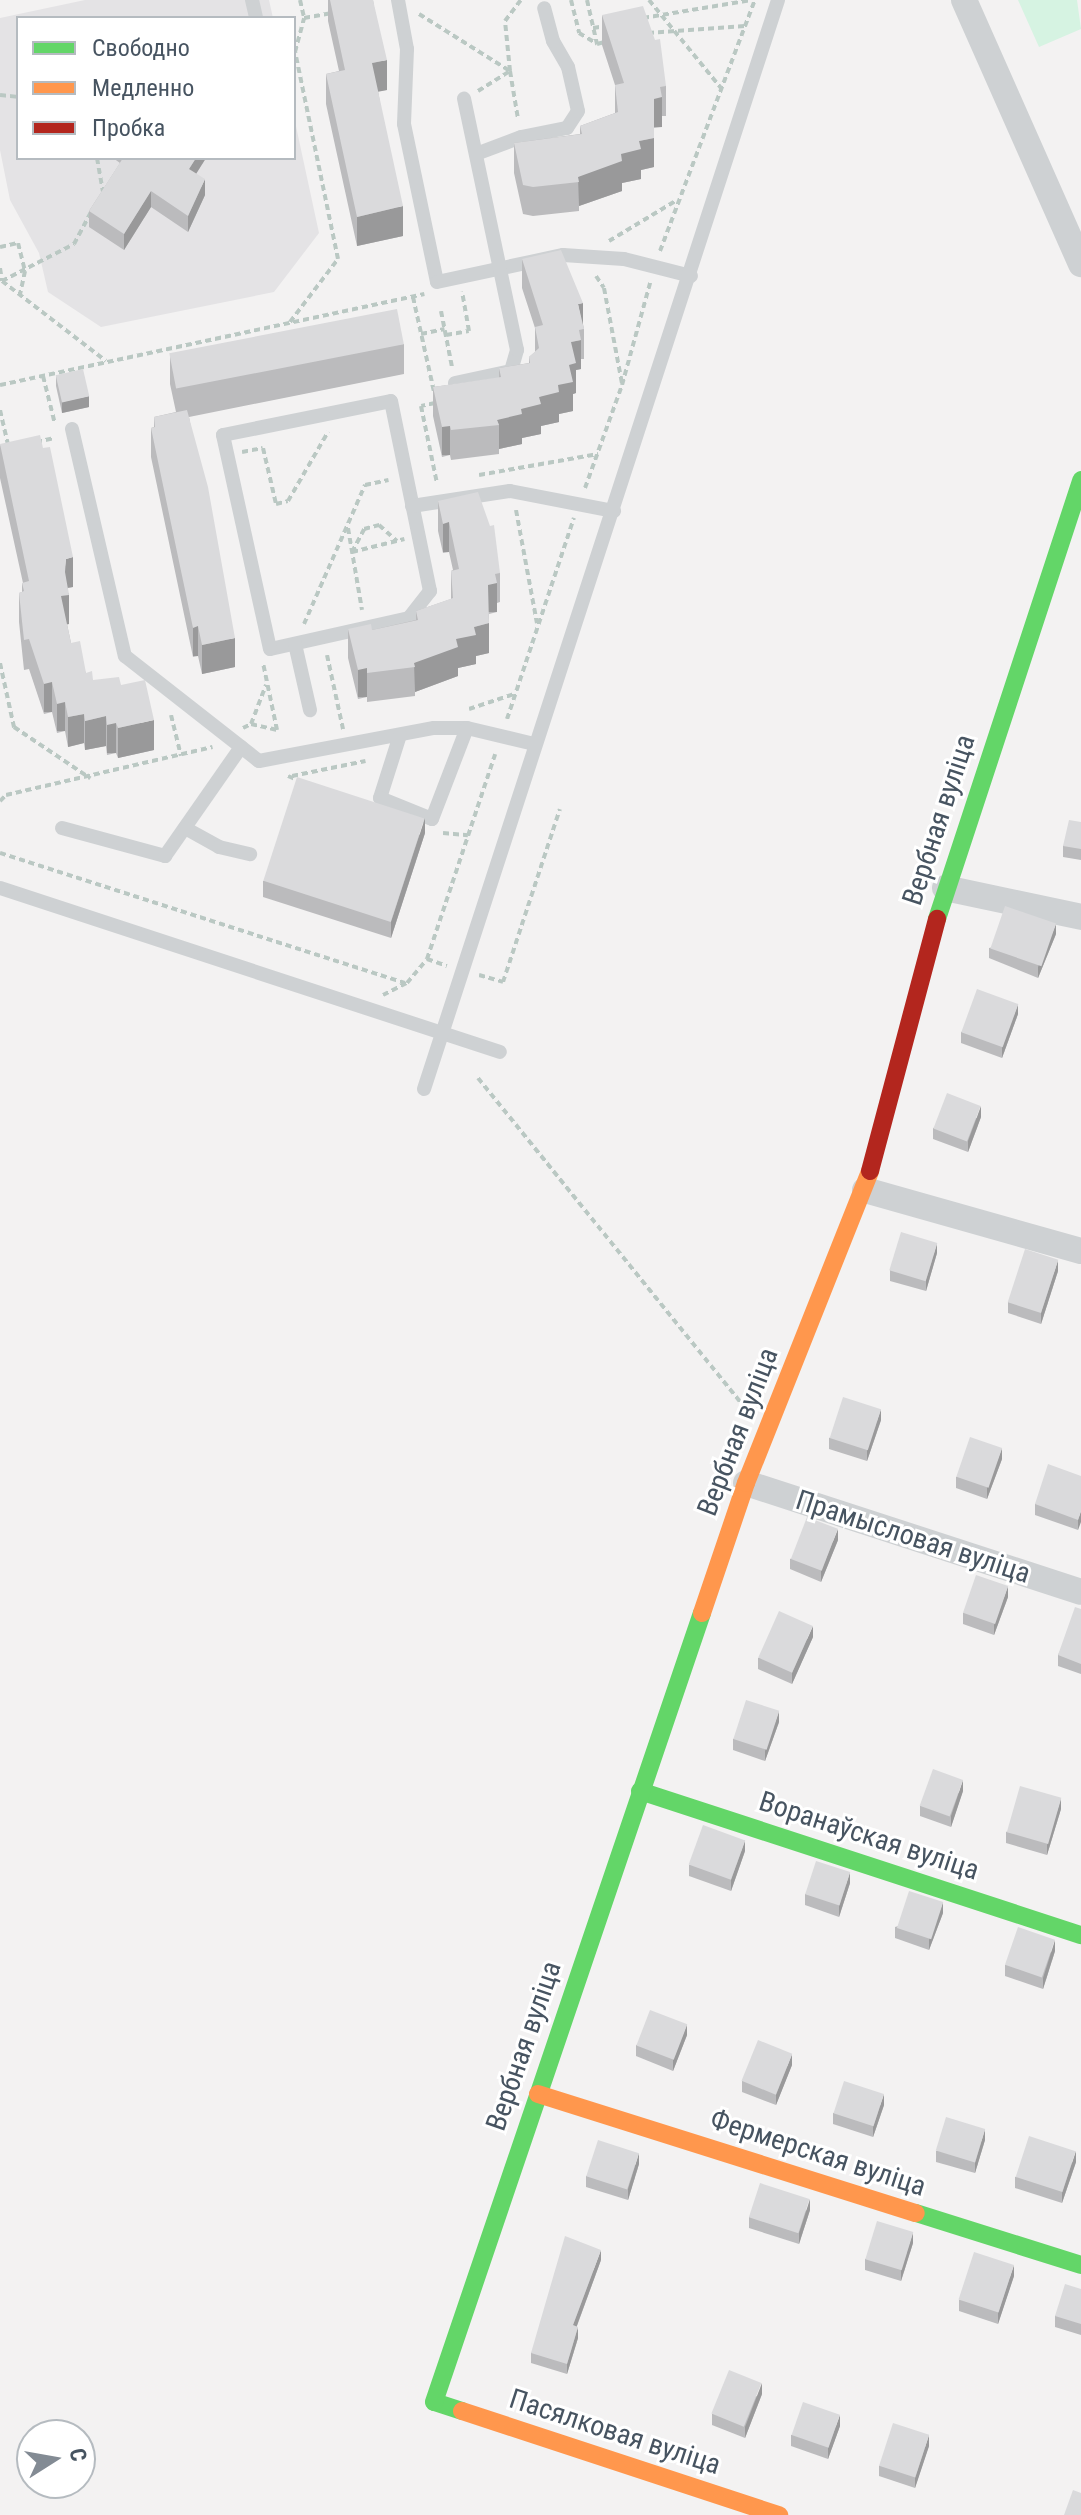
<!DOCTYPE html>
<html>
<head>
<meta charset="utf-8">
<style>
	body { margin:0 }
	#map { position:relative; width:1081px; height:2515px; overflow:hidden; background:#f3f2f2; font-family:"Roboto Condensed",sans-serif }
	div>[style] { position:absolute }
	[style*='--x'] { left:calc(var(--x)*1px); top:calc(var(--y)*1px); width:calc(var(--w)*1px); rotate:calc(var(--a)*1deg) }
	.education>* { inset:0; background:#e4e3e5 }
	.green>* { inset:0; background:#d6f3e2 }
	.path>* { height:4px; margin-top:-2px; transform-origin:0; background:repeating-linear-gradient(90deg,#bac8c3 0 6px,transparent 0 10px) }
	.lane>* { height:14px; margin:-7px; padding:0 7px; transform-origin:7px; border-radius:7px; background:#ced1d3 }
	.street>* { height:26px; margin:-13px; padding:0 13px; transform-origin:13px; border-radius:13px; background:#ced1d3 }
	.fast>* { height:18px; margin:-9px; padding:0 9px; transform-origin:9px; border-radius:9px; background:#63d668 }
	.slow>* { height:18px; margin:-9px; padding:0 9px; transform-origin:9px; border-radius:9px; background:#ff974d }
	.jam>* { height:18px; margin:-9px; padding:0 9px; transform-origin:9px; border-radius:9px; background:#b3261e }
	.wall>* { inset:0; background:#bbbbbd }
	.shaded-wall>* { inset:0; background:#99999a; transform-origin:0 0 }
	.building>* { inset:0; background:#dadadc; transform-origin:0 0 }
	span { translate:-50% -50%; white-space:nowrap; text-align:center; line-height:1.15; -webkit-text-stroke:6px #fff; paint-order:stroke }
	.street-label { font-size:28px; color:#475461 }
	.legend { position:absolute; left:16px; top:16px; width:280px; height:144px; box-sizing:border-box; background:#fff; border:2px solid #b5bbc0; margin:0; padding:10px 14px; list-style:none; font-size:24px; color:#475461 }
	.legend li { display:flex; align-items:center; gap:16px; height:40px }
	.legend b { width:40px; border:2px solid #b5bbc0 }
	.north { position:absolute; left:16px; top:2419px; width:80px; height:80px; box-sizing:border-box; background:#fff; border:2px solid #b5bbc0; border-radius:50%; rotate:79deg; font-size:22px; font-weight:700; line-height:32px; text-align:center; color:#475461 }
	.north::after { content:''; display:block; margin:auto; width:28px; height:36px; background:#838b94; clip-path:polygon(50% 0,100% 100%,50% 72%,0 100%) }
</style>
</head>
<body>
<div id="map">
	<div class="education">
		<div style="clip-path:polygon(85px 0,269px 0,273px 18px,18px 18px,18px 158px,294px 158px,294px 117px,319px 233px,274px 292px,101px 327px,48px 292px,39px 253px,10px 200px,0 150px,0 18px)"></div>
	</div>
	<div class="green">
		<div style="clip-path:polygon(1018px 0,1077px 0,1081px 29px,1039px 47px)"></div>
	</div>
	<div class="path">
		<div style="--x:300;--y:0;--w:18;--a:77"></div>
		<div style="--x:304;--y:18;--w:27;--a:-10"></div>
		<div style="--x:571;--y:0;--w:34;--a:76"></div>
		<div style="--x:579;--y:33;--w:21;--a:31"></div>
		<div style="--x:597;--y:44;--w:11;--a:-15"></div>
		<div style="--x:587;--y:0;--w:45;--a:77.2"></div>
		<div style="--x:649;--y:0;--w:114;--a:50.7"></div>
		<div style="--x:419;--y:14;--w:107;--a:32.1"></div>
		<div style="--x:510;--y:71;--w:49;--a:80.5"></div>
		<div style="--x:643;--y:18;--w:110;--a:-9.4"></div>
		<div style="--x:593;--y:28;--w:13;--a:-9"></div>
		<div style="--x:648;--y:33;--w:97;--a:-4.1"></div>
		<div style="--x:478;--y:91;--w:38;--a:-32"></div>
		<div style="--x:510;--y:71;--w:50;--a:-95.7"></div>
		<div style="--x:505;--y:21;--w:26;--a:-53"></div>
		<div style="--x:0;--y:95;--w:18;--a:6"></div>
		<div style="--x:97;--y:158;--w:34;--a:80"></div>
		<div style="--x:609;--y:241;--w:79;--a:-31.1"></div>
		<div style="--x:0;--y:247;--w:18;--a:-13"></div>
		<div style="--x:18;--y:243;--w:29;--a:76"></div>
		<div style="--x:25;--y:271;--w:25;--a:102"></div>
		<div style="--x:660;--y:251;--w:268;--a:-69.3"></div>
		<div style="--x:0;--y:268;--w:13;--a:81"></div>
		<div style="--x:2;--y:281;--w:81;--a:-27.2"></div>
		<div style="--x:74;--y:244;--w:36;--a:-62"></div>
		<div style="--x:596;--y:276;--w:14;--a:56"></div>
		<div style="--x:604;--y:288;--w:97;--a:79.3"></div>
		<div style="--x:2;--y:281;--w:131;--a:37.6"></div>
		<div style="--x:413;--y:297;--w:97;--a:77.5"></div>
		<div style="--x:441;--y:311;--w:57;--a:78.9"></div>
		<div style="--x:290;--y:322;--w:79;--a:-52.7"></div>
		<div style="--x:338;--y:259;--w:211;--a:-101.7"></div>
		<div style="--x:295;--y:52;--w:35;--a:-75"></div>
		<div style="--x:421;--y:334;--w:24;--a:-12"></div>
		<div style="--x:446;--y:335;--w:23;--a:-10"></div>
		<div style="--x:469;--y:331;--w:40;--a:-100"></div>
		<div style="--x:43;--y:376;--w:49;--a:76"></div>
		<div style="--x:0;--y:385;--w:434;--a:-12.1"></div>
		<div style="--x:435;--y:403;--w:14;--a:168"></div>
		<div style="--x:421;--y:406;--w:79;--a:78.3"></div>
		<div style="--x:0;--y:410;--w:37;--a:77"></div>
		<div style="--x:36;--y:442;--w:19;--a:-12"></div>
		<div style="--x:242;--y:452;--w:21;--a:-11"></div>
		<div style="--x:263;--y:448;--w:57;--a:76.9"></div>
		<div style="--x:276;--y:504;--w:12;--a:-14"></div>
		<div style="--x:288;--y:501;--w:80;--a:-59.9"></div>
		<div style="--x:479;--y:475;--w:121;--a:-10"></div>
		<div style="--x:585;--y:488;--w:109;--a:-70.2"></div>
		<div style="--x:622;--y:385;--w:106;--a:-74.6"></div>
		<div style="--x:516;--y:510;--w:115;--a:79.5"></div>
		<div style="--x:348;--y:528;--w:83;--a:80.3"></div>
		<div style="--x:352;--y:552;--w:54;--a:-14"></div>
		<div style="--x:352;--y:552;--w:26;--a:-62"></div>
		<div style="--x:364;--y:529;--w:16;--a:-15"></div>
		<div style="--x:379;--y:525;--w:24;--a:42"></div>
		<div style="--x:304;--y:624;--w:152;--a:-66.3"></div>
		<div style="--x:365;--y:485;--w:24;--a:-12"></div>
		<div style="--x:327;--y:655;--w:76;--a:77.8"></div>
		<div style="--x:0;--y:663;--w:66;--a:77.7"></div>
		<div style="--x:14;--y:727;--w:92;--a:33.9"></div>
		<div style="--x:469;--y:709;--w:47;--a:-18.4"></div>
		<div style="--x:171;--y:715;--w:42;--a:76.3"></div>
		<div style="--x:507;--y:719;--w:212;--a:-71.6"></div>
		<div style="--x:251;--y:724;--w:42;--a:-69"></div>
		<div style="--x:243;--y:728;--w:9;--a:-27"></div>
		<div style="--x:251;--y:724;--w:27;--a:13"></div>
		<div style="--x:277;--y:730;--w:68;--a:-101.8"></div>
		<div style="--x:288;--y:776;--w:13;--a:23"></div>
		<div style="--x:292;--y:776;--w:75;--a:-11.6"></div>
		<div style="--x:0;--y:801;--w:8;--a:-45"></div>
		<div style="--x:6;--y:795;--w:212;--a:-13.1"></div>
		<div style="--x:443;--y:833;--w:25;--a:5"></div>
		<div style="--x:0;--y:853;--w:425;--a:17.8"></div>
		<div style="--x:427;--y:959;--w:21;--a:19"></div>
		<div style="--x:479;--y:975;--w:25;--a:16"></div>
		<div style="--x:503;--y:982;--w:182;--a:-71.8"></div>
		<div style="--x:383;--y:995;--w:27;--a:-27"></div>
		<div style="--x:407;--y:983;--w:31;--a:-50"></div>
		<div style="--x:427;--y:959;--w:216;--a:-71.6"></div>
		<div style="--x:478;--y:1078;--w:423;--a:51"></div>
	</div>
	<div class="lane">
		<div style="--x:252;--y:0;--w:18;--a:77"></div>
		<div style="--x:398;--y:0;--w:50;--a:79.6"></div>
		<div style="--x:407;--y:49;--w:75;--a:92.3"></div>
		<div style="--x:404;--y:124;--w:161;--a:78.2"></div>
		<div style="--x:437;--y:282;--w:129;--a:-12.1"></div>
		<div style="--x:563;--y:255;--w:61;--a:3.8"></div>
		<div style="--x:624;--y:259;--w:69;--a:14.2"></div>
		<div style="--x:476;--y:154;--w:48;--a:-20.7"></div>
		<div style="--x:521;--y:137;--w:47;--a:-11.1"></div>
		<div style="--x:567;--y:128;--w:20;--a:-57"></div>
		<div style="--x:578;--y:111;--w:45;--a:-102.8"></div>
		<div style="--x:568;--y:67;--w:30;--a:-120"></div>
		<div style="--x:553;--y:41;--w:34;--a:-105"></div>
		<div style="--x:455;--y:383;--w:57;--a:-12.1"></div>
		<div style="--x:511;--y:371;--w:22;--a:-74"></div>
		<div style="--x:517;--y:350;--w:257;--a:-101.9"></div>
		<div style="--x:391;--y:401;--w:194;--a:78.4"></div>
		<div style="--x:430;--y:591;--w:34;--a:128"></div>
		<div style="--x:409;--y:618;--w:142;--a:167.4"></div>
		<div style="--x:270;--y:649;--w:219;--a:-102.4"></div>
		<div style="--x:223;--y:435;--w:171;--a:-11.4"></div>
		<div style="--x:72;--y:429;--w:233;--a:76.9"></div>
		<div style="--x:125;--y:656;--w:170;--a:38.1"></div>
		<div style="--x:259;--y:761;--w:178;--a:-10.7"></div>
		<div style="--x:434;--y:728;--w:33;--a:0"></div>
		<div style="--x:467;--y:728;--w:69;--a:13.4"></div>
		<div style="--x:412;--y:506;--w:99;--a:-8.7"></div>
		<div style="--x:510;--y:491;--w:106;--a:10.9"></div>
		<div style="--x:295;--y:644;--w:68;--a:77.2"></div>
		<div style="--x:400;--y:735;--w:66;--a:107.6"></div>
		<div style="--x:380;--y:798;--w:56;--a:22"></div>
		<div style="--x:432;--y:819;--w:97;--a:-69"></div>
		<div style="--x:62;--y:828;--w:107;--a:15.2"></div>
		<div style="--x:165;--y:856;--w:133;--a:-55.1"></div>
		<div style="--x:185;--y:828;--w:39;--a:29"></div>
		<div style="--x:219;--y:847;--w:32;--a:13"></div>
		<div style="--x:0;--y:888;--w:526;--a:18.16"></div>
		<div style="--x:424;--y:1089;--w:1145;--a:-71.99"></div>
	</div>
	<div class="street">
		<div style="--x:964;--y:0;--w:289;--a:66.1"></div>
		<div style="--x:945;--y:888;--w:139;--a:12"></div>
		<div style="--x:865;--y:1190;--w:224;--a:15.8"></div>
		<div style="--x:746;--y:1483;--w:352;--a:18"></div>
	</div>
	<div class="fast">
		<div style="--x:937;--y:919;--w:462;--a:-71.8"></div>
		<div style="--x:640;--y:1791;--w:464;--a:18.1"></div>
		<div style="--x:916;--y:2213;--w:173;--a:17.5"></div>
		<div style="--x:462;--y:2411;--w:29;--a:-162"></div>
		<div style="--x:434;--y:2402;--w:833;--a:-71.24"></div>
	</div>
	<div class="slow">
		<div style="--x:702;--y:1613;--w:137;--a:-71.3"></div>
		<div style="--x:746;--y:1483;--w:336;--a:-68.3"></div>
		<div style="--x:538;--y:2094;--w:396;--a:17.5"></div>
		<div style="--x:462;--y:2411;--w:334;--a:18.2"></div>
	</div>
	<div class="jam">
		<div style="--x:870;--y:1171;--w:261;--a:-75.1"></div>
	</div>
	<div class="wall">
		<div style="clip-path:polygon(328px 0,373px 0,387px 90px,378px 91px,403px 236px,357px 246px,326px 104px,326px 74px,339px 71px,328px 21px)"></div>
		<div style="clip-path:polygon(602px 15px,666px 86px,666px 116px,662px 116px,662px 127px,654px 128px,654px 167px,641px 170px,641px 179px,622px 183px,622px 191px,579px 206px,579px 211px,533px 216px,523px 214px,514px 173px,514px 143px,580px 134px,580px 126px,615px 113px,615px 85px,602px 45px)"></div>
		<div style="clip-path:polygon(113px 158px,206px 158px,196px 174px,205px 195px,188px 232px,151px 207px,124px 250px,89px 227px,89px 211px,120px 163px)"></div>
		<div style="clip-path:polygon(522px 259px,583px 324px,584px 329px,584px 359px,581px 359px,581px 369px,576px 370px,576px 393px,573px 394px,573px 411px,559px 414px,559px 422px,541px 426px,541px 434px,522px 438px,522px 444px,499px 449px,499px 454px,451px 460px,450px 455px,442px 457px,433px 416px,433px 387px,499px 378px,499px 368px,529px 363px,529px 357px,535px 352px,535px 328px,522px 288px)"></div>
		<div style="clip-path:polygon(404px 344px,404px 374px,189px 417px,235px 667px,202px 674px,198px 656px,193px 657px,151px 457px,151px 428px,154px 427px,154px 417px,176px 412px,170px 384px,170px 355px)"></div>
		<div style="clip-path:polygon(56px 375px,89px 407px,62px 413px,56px 386px)"></div>
		<div style="clip-path:polygon(0 444px,73px 587px,68px 588px,69px 624px,67px 624px,71px 643px,86px 673px,93px 680px,121px 685px,154px 750px,118px 758px,116px 753px,107px 755px,106px 746px,85px 750px,84px 743px,68px 747px,65px 731px,57px 733px,52px 712px,44px 714px,29px 669px,24px 670px,19px 622px,19px 593px,22px 592px,22px 583px,23px 583px,0 478px)"></div>
		<div style="clip-path:polygon(438px 501px,500px 573px,500px 602px,497px 603px,497px 612px,489px 614px,489px 653px,476px 656px,476px 664px,458px 668px,458px 676px,415px 692px,415px 696px,367px 702px,367px 697px,358px 699px,348px 658px,348px 629px,372px 630px,416px 620px,416px 611px,451px 599px,451px 571px,453px 570px,449px 552px,443px 553px,438px 531px)"></div>
		<div style="clip-path:polygon(1081px 822px,1081px 860px,1063px 857px,1063px 846px)"></div>
		<div style="clip-path:polygon(425px 833px,391px 938px,263px 897px,263px 881px)"></div>
		<div style="clip-path:polygon(1056px 934px,1038px 978px,989px 958px,989px 948px)"></div>
		<div style="clip-path:polygon(1018px 1014px,1002px 1058px,961px 1043px,961px 1032px)"></div>
		<div style="clip-path:polygon(981px 1117px,968px 1152px,933px 1139px,933px 1128px)"></div>
		<div style="clip-path:polygon(937px 1253px,926px 1291px,890px 1281px,890px 1270px)"></div>
		<div style="clip-path:polygon(1058px 1271px,1041px 1324px,1008px 1313px,1008px 1302px)"></div>
		<div style="clip-path:polygon(881px 1420px,867px 1461px,829px 1449px,829px 1438px)"></div>
		<div style="clip-path:polygon(1002px 1459px,987px 1499px,956px 1488px,956px 1477px)"></div>
		<div style="clip-path:polygon(1081px 1476px,1078px 1530px,1035px 1515px,1035px 1504px)"></div>
		<div style="clip-path:polygon(838px 1540px,821px 1582px,790px 1569px,790px 1559px)"></div>
		<div style="clip-path:polygon(1008px 1597px,994px 1635px,963px 1624px,963px 1613px)"></div>
		<div style="clip-path:polygon(1081px 1609px,1081px 1674px,1058px 1666px,1058px 1655px)"></div>
		<div style="clip-path:polygon(813px 1637px,792px 1684px,758px 1669px,758px 1658px)"></div>
		<div style="clip-path:polygon(779px 1722px,765px 1761px,733px 1750px,733px 1739px)"></div>
		<div style="clip-path:polygon(963px 1791px,951px 1827px,920px 1816px,920px 1806px)"></div>
		<div style="clip-path:polygon(1061px 1809px,1047px 1855px,1006px 1843px,1006px 1832px)"></div>
		<div style="clip-path:polygon(745px 1851px,731px 1891px,689px 1876px,689px 1865px)"></div>
		<div style="clip-path:polygon(850px 1883px,839px 1917px,805px 1905px,805px 1894px)"></div>
		<div style="clip-path:polygon(943px 1913px,929px 1950px,895px 1938px,895px 1927px)"></div>
		<div style="clip-path:polygon(1055px 1951px,1043px 1989px,1005px 1976px,1005px 1965px)"></div>
		<div style="clip-path:polygon(687px 2035px,673px 2071px,636px 2056px,636px 2045px)"></div>
		<div style="clip-path:polygon(792px 2065px,776px 2105px,742px 2092px,742px 2081px)"></div>
		<div style="clip-path:polygon(884px 2105px,873px 2137px,833px 2124px,833px 2113px)"></div>
		<div style="clip-path:polygon(985px 2140px,975px 2173px,936px 2162px,936px 2151px)"></div>
		<div style="clip-path:polygon(1076px 2162px,1062px 2203px,1015px 2188px,1015px 2177px)"></div>
		<div style="clip-path:polygon(639px 2164px,628px 2200px,586px 2187px,586px 2176px)"></div>
		<div style="clip-path:polygon(810px 2210px,799px 2244px,749px 2228px,749px 2217px)"></div>
		<div style="clip-path:polygon(913px 2243px,901px 2281px,865px 2270px,865px 2259px)"></div>
		<div style="clip-path:polygon(601px 2260px,577px 2326px,578px 2338px,567px 2374px,531px 2363px,531px 2353px)"></div>
		<div style="clip-path:polygon(1014px 2276px,998px 2324px,959px 2311px,959px 2300px)"></div>
		<div style="clip-path:polygon(1081px 2289px,1081px 2335px,1055px 2327px,1055px 2316px)"></div>
		<div style="clip-path:polygon(762px 2394px,745px 2438px,712px 2425px,712px 2414px)"></div>
		<div style="clip-path:polygon(840px 2426px,828px 2459px,791px 2446px,791px 2435px)"></div>
		<div style="clip-path:polygon(929px 2446px,915px 2488px,879px 2476px,879px 2466px)"></div>
	</div>
	<div class="shaded-wall">
		<div style="clip-path:polygon(387px 60px,387px 90px,372px 93px,372px 63px)"></div>
		<div style="left:662px;top:97px;width:30px;height:8px;rotate:90deg"></div>
		<div style="clip-path:polygon(654px 138px,654px 167px,641px 170px,641px 179px,622px 183px,622px 191px,579px 206px,578px 177px,639px 141px)"></div>
		<div style="clip-path:polygon(196px 158px,206px 158px,189px 185px,189px 169px)"></div>
		<div style="clip-path:polygon(205px 179px,205px 195px,188px 232px,188px 216px)"></div>
		<div style="clip-path:polygon(151px 191px,151px 207px,124px 250px,124px 234px)"></div>
		<div style="clip-path:polygon(403px 206px,403px 236px,357px 246px,357px 217px)"></div>
		<div style="clip-path:polygon(583px 303px,583px 330px,578px 304px)"></div>
		<div style="clip-path:polygon(581px 340px,581px 369px,576px 370px,576px 393px,573px 394px,573px 411px,559px 414px,559px 422px,541px 426px,541px 434px,522px 438px,522px 444px,499px 449px,499px 425px,497px 420px,521px 409px,558px 385px,569px 365px,571px 342px)"></div>
		<div style="clip-path:polygon(89px 396px,89px 407px,62px 413px,62px 402px)"></div>
		<div style="left:450px;top:426px;width:29px;height:8px;rotate:90deg"></div>
		<div style="left:449px;top:522px;width:30px;height:6px;rotate:90deg"></div>
		<div style="clip-path:polygon(73px 557px,73px 587px,66px 588px,69px 595px,69px 624px,61px 626px,61px 596px,66px 559px)"></div>
		<div style="left:497px;top:583px;width:29px;height:9px;rotate:90deg"></div>
		<div style="clip-path:polygon(489px 623px,489px 653px,476px 656px,476px 664px,458px 668px,458px 676px,415px 692px,414px 663px,456px 639px,474px 627px)"></div>
		<div style="left:198px;top:626px;width:30px;height:5px;rotate:90deg"></div>
		<div style="clip-path:polygon(235px 638px,235px 667px,202px 674px,202px 645px)"></div>
		<div style="left:367px;top:668px;width:29px;height:9px;rotate:90deg"></div>
		<div style="left:52px;top:682px;width:30px;height:8px;rotate:90deg"></div>
		<div style="left:65px;top:702px;width:29px;height:8px;rotate:90deg"></div>
		<div style="clip-path:polygon(84px 714px,84px 743px,68px 747px,68px 717px)"></div>
		<div style="clip-path:polygon(106px 716px,106px 746px,85px 750px,85px 721px)"></div>
		<div style="clip-path:polygon(154px 720px,154px 750px,118px 758px,118px 728px)"></div>
		<div style="left:116px;top:723px;width:30px;height:9px;rotate:90deg"></div>
		<div style="clip-path:polygon(425px 818px,425px 833px,391px 938px,391px 922px)"></div>
		<div style="clip-path:polygon(1056px 924px,1056px 934px,1038px 978px,1038px 967px)"></div>
		<div style="clip-path:polygon(1018px 1004px,1018px 1014px,1002px 1058px,1002px 1047px)"></div>
		<div style="clip-path:polygon(981px 1106px,981px 1117px,968px 1152px,968px 1141px)"></div>
		<div style="clip-path:polygon(937px 1243px,937px 1253px,926px 1291px,926px 1280px)"></div>
		<div style="clip-path:polygon(1058px 1260px,1058px 1271px,1041px 1324px,1041px 1313px)"></div>
		<div style="clip-path:polygon(881px 1409px,881px 1420px,867px 1461px,867px 1450px)"></div>
		<div style="clip-path:polygon(1002px 1448px,1002px 1459px,987px 1499px,987px 1488px)"></div>
		<div style="clip-path:polygon(1081px 1511px,1081px 1522px,1078px 1530px,1078px 1520px)"></div>
		<div style="clip-path:polygon(838px 1529px,838px 1540px,821px 1582px,821px 1571px)"></div>
		<div style="clip-path:polygon(1008px 1586px,1008px 1597px,994px 1635px,994px 1625px)"></div>
		<div style="clip-path:polygon(813px 1626px,813px 1637px,792px 1684px,792px 1673px)"></div>
		<div style="clip-path:polygon(779px 1711px,779px 1722px,765px 1761px,765px 1751px)"></div>
		<div style="clip-path:polygon(963px 1780px,963px 1791px,951px 1827px,951px 1816px)"></div>
		<div style="clip-path:polygon(1061px 1798px,1061px 1809px,1047px 1855px,1047px 1845px)"></div>
		<div style="clip-path:polygon(745px 1840px,745px 1851px,731px 1891px,731px 1880px)"></div>
		<div style="clip-path:polygon(850px 1872px,850px 1883px,839px 1917px,839px 1906px)"></div>
		<div style="clip-path:polygon(943px 1902px,943px 1913px,929px 1950px,929px 1940px)"></div>
		<div style="clip-path:polygon(1055px 1940px,1055px 1951px,1043px 1989px,1043px 1978px)"></div>
		<div style="clip-path:polygon(687px 2024px,687px 2035px,673px 2071px,673px 2060px)"></div>
		<div style="clip-path:polygon(792px 2054px,792px 2065px,776px 2105px,776px 2095px)"></div>
		<div style="clip-path:polygon(884px 2094px,884px 2105px,873px 2137px,873px 2127px)"></div>
		<div style="clip-path:polygon(985px 2129px,985px 2140px,975px 2173px,975px 2163px)"></div>
		<div style="clip-path:polygon(1076px 2151px,1076px 2162px,1062px 2203px,1062px 2193px)"></div>
		<div style="clip-path:polygon(639px 2153px,639px 2164px,628px 2200px,628px 2189px)"></div>
		<div style="clip-path:polygon(810px 2199px,810px 2210px,799px 2244px,799px 2233px)"></div>
		<div style="clip-path:polygon(913px 2232px,913px 2243px,901px 2281px,901px 2270px)"></div>
		<div style="clip-path:polygon(601px 2250px,601px 2260px,573px 2336px,573px 2325px)"></div>
		<div style="clip-path:polygon(1014px 2265px,1014px 2276px,998px 2324px,998px 2313px)"></div>
		<div style="clip-path:polygon(578px 2327px,578px 2338px,567px 2374px,567px 2364px)"></div>
		<div style="clip-path:polygon(762px 2383px,762px 2394px,745px 2438px,745px 2427px)"></div>
		<div style="clip-path:polygon(840px 2415px,840px 2426px,828px 2459px,828px 2448px)"></div>
		<div style="clip-path:polygon(929px 2435px,929px 2446px,915px 2488px,915px 2478px)"></div>
	</div>
	<div class="building">
		<div style="clip-path:polygon(330px 0,373px 0,387px 60px,372px 63px,403px 206px,357px 217px,326px 74px,345px 70px)"></div>
		<div style="clip-path:polygon(643px 6px,655px 40px,660px 39px,666px 86px,660px 87px,662px 97px,654px 99px,654px 138px,639px 141px,641px 149px,621px 154px,622px 161px,578px 177px,579px 182px,533px 187px,523px 185px,514px 143px,582px 134px,580px 126px,618px 112px,615px 85px,624px 83px,602px 15px)"></div>
		<div style="clip-path:polygon(123px 158px,196px 158px,189px 169px,205px 179px,188px 216px,151px 191px,124px 234px,89px 211px)"></div>
		<div style="clip-path:polygon(561px 250px,583px 303px,578px 304px,584px 329px,579px 330px,581px 340px,571px 342px,576px 363px,569px 365px,573px 382px,558px 385px,559px 392px,539px 397px,541px 404px,521px 409px,522px 414px,497px 420px,499px 425px,451px 430px,450px 426px,442px 427px,433px 387px,501px 377px,499px 368px,530px 363px,529px 357px,539px 348px,535px 327px,543px 325px,522px 259px)"></div>
		<div style="left:397px;top:309px;width:36px;height:232px;rotate:79deg"></div>
		<div style="left:83px;top:369px;width:28px;height:28px;rotate:77deg"></div>
		<div style="clip-path:polygon(187px 410px,208px 487px,235px 638px,202px 645px,198px 626px,193px 628px,151px 428px,155px 427px,154px 417px)"></div>
		<div style="clip-path:polygon(40px 435px,43px 448px,50px 447px,73px 557px,66px 559px,65px 572px,69px 595px,61px 596px,71px 643px,80px 641px,86px 673px,92px 671px,93px 680px,119px 677px,121px 685px,145px 680px,154px 720px,118px 728px,116px 723px,107px 725px,106px 716px,85px 721px,84px 714px,68px 717px,65px 702px,57px 704px,52px 682px,44px 684px,29px 639px,24px 640px,19px 593px,24px 591px,22px 583px,29px 581px,0 444px)"></div>
		<div style="clip-path:polygon(478px 492px,490px 526px,494px 525px,500px 573px,495px 574px,497px 583px,488px 585px,489px 623px,474px 627px,476px 635px,456px 639px,458px 647px,414px 663px,415px 667px,367px 673px,367px 668px,358px 670px,348px 629px,371px 624px,372px 630px,418px 620px,416px 611px,453px 598px,451px 571px,459px 569px,449px 522px,443px 524px,438px 501px)"></div>
		<div style="left:297px;top:777px;width:134px;height:109px;rotate:18deg"></div>
		<div style="clip-path:polygon(1069px 820px,1081px 822px,1081px 849px,1063px 846px)"></div>
		<div style="left:1005px;top:906px;width:54px;height:45px;rotate:19deg"></div>
		<div style="left:977px;top:989px;width:44px;height:46px;rotate:20deg"></div>
		<div style="left:947px;top:1093px;width:36px;height:38px;rotate:21deg"></div>
		<div style="left:901px;top:1232px;width:38px;height:40px;rotate:17deg"></div>
		<div style="left:1025px;top:1249px;width:35px;height:56px;rotate:18deg"></div>
		<div style="left:843px;top:1397px;width:40px;height:43px;rotate:18deg"></div>
		<div style="left:970px;top:1437px;width:34px;height:42px;rotate:19deg"></div>
		<div style="clip-path:polygon(1048px 1464px,1081px 1476px,1081px 1511px,1078px 1520px,1035px 1504px)"></div>
		<div style="left:807px;top:1517px;width:33px;height:45px;rotate:21deg"></div>
		<div style="left:976px;top:1575px;width:34px;height:40px;rotate:19deg"></div>
		<div style="clip-path:polygon(1075px 1607px,1081px 1609px,1081px 1664px,1058px 1655px)"></div>
		<div style="left:779px;top:1611px;width:37px;height:51px;rotate:24deg"></div>
		<div style="left:746px;top:1700px;width:35px;height:41px;rotate:18deg"></div>
		<div style="left:933px;top:1769px;width:32px;height:39px;rotate:20deg"></div>
		<div style="left:1020px;top:1786px;width:43px;height:48px;rotate:16deg"></div>
		<div style="left:703px;top:1825px;width:45px;height:42px;rotate:20deg"></div>
		<div style="left:816px;top:1861px;width:36px;height:35px;rotate:18deg"></div>
		<div style="left:909px;top:1891px;width:36px;height:39px;rotate:18deg"></div>
		<div style="left:1018px;top:1927px;width:39px;height:40px;rotate:19deg"></div>
		<div style="left:650px;top:2010px;width:40px;height:38px;rotate:21deg"></div>
		<div style="left:758px;top:2040px;width:37px;height:44px;rotate:22deg"></div>
		<div style="left:844px;top:2081px;width:42px;height:34px;rotate:18deg"></div>
		<div style="left:946px;top:2117px;width:41px;height:35px;rotate:17deg"></div>
		<div style="left:1029px;top:2136px;width:49px;height:43px;rotate:18deg"></div>
		<div style="left:598px;top:2140px;width:43px;height:38px;rotate:18deg"></div>
		<div style="left:760px;top:2183px;width:52px;height:36px;rotate:18deg"></div>
		<div style="left:877px;top:2221px;width:38px;height:40px;rotate:17deg"></div>
		<div style="clip-path:polygon(565px 2236px,601px 2250px,573px 2325px,578px 2327px,567px 2364px,531px 2353px)"></div>
		<div style="left:974px;top:2252px;width:42px;height:50px;rotate:18deg"></div>
		<div style="clip-path:polygon(1065px 2284px,1081px 2289px,1081px 2324px,1055px 2316px)"></div>
		<div style="left:729px;top:2370px;width:35px;height:47px;rotate:22deg"></div>
		<div style="left:803px;top:2402px;width:39px;height:35px;rotate:19deg"></div>
		<div style="left:893px;top:2423px;width:38px;height:45px;rotate:18deg"></div>
		<div style="clip-path:polygon(1073px 2490px,1081px 2493px,1081px 2515px,1064px 2515px)"></div>
	</div>
	<div class="street-label">
		<span style="left:939px;top:820px;rotate:-72deg">Вербная вуліца</span>
		<span style="left:738px;top:1432px;rotate:-69deg">Вербная вуліца</span>
		<span style="left:913px;top:1537px;rotate:18deg">Прамысловая вуліца</span>
		<span style="left:869px;top:1836px;rotate:18deg">Воранаўская вуліца</span>
		<span style="left:524px;top:2046px;rotate:-71deg">Вербная вуліца</span>
		<span style="left:818px;top:2153px;rotate:18deg">Фермерская вуліца</span>
		<span style="left:615px;top:2432px;rotate:18deg">Пасялковая вуліца</span>
	</div>
	<ul class="legend">
	<li><b style="height:10px;background:#63d668"></b>Свободно</li>
	<li><b style="height:10px;background:#ff974d"></b>Медленно</li>
	<li><b style="height:10px;background:#b3261e"></b>Пробка</li>
	</ul>
	<div class="north">С</div>
</div>
</body>
</html>
